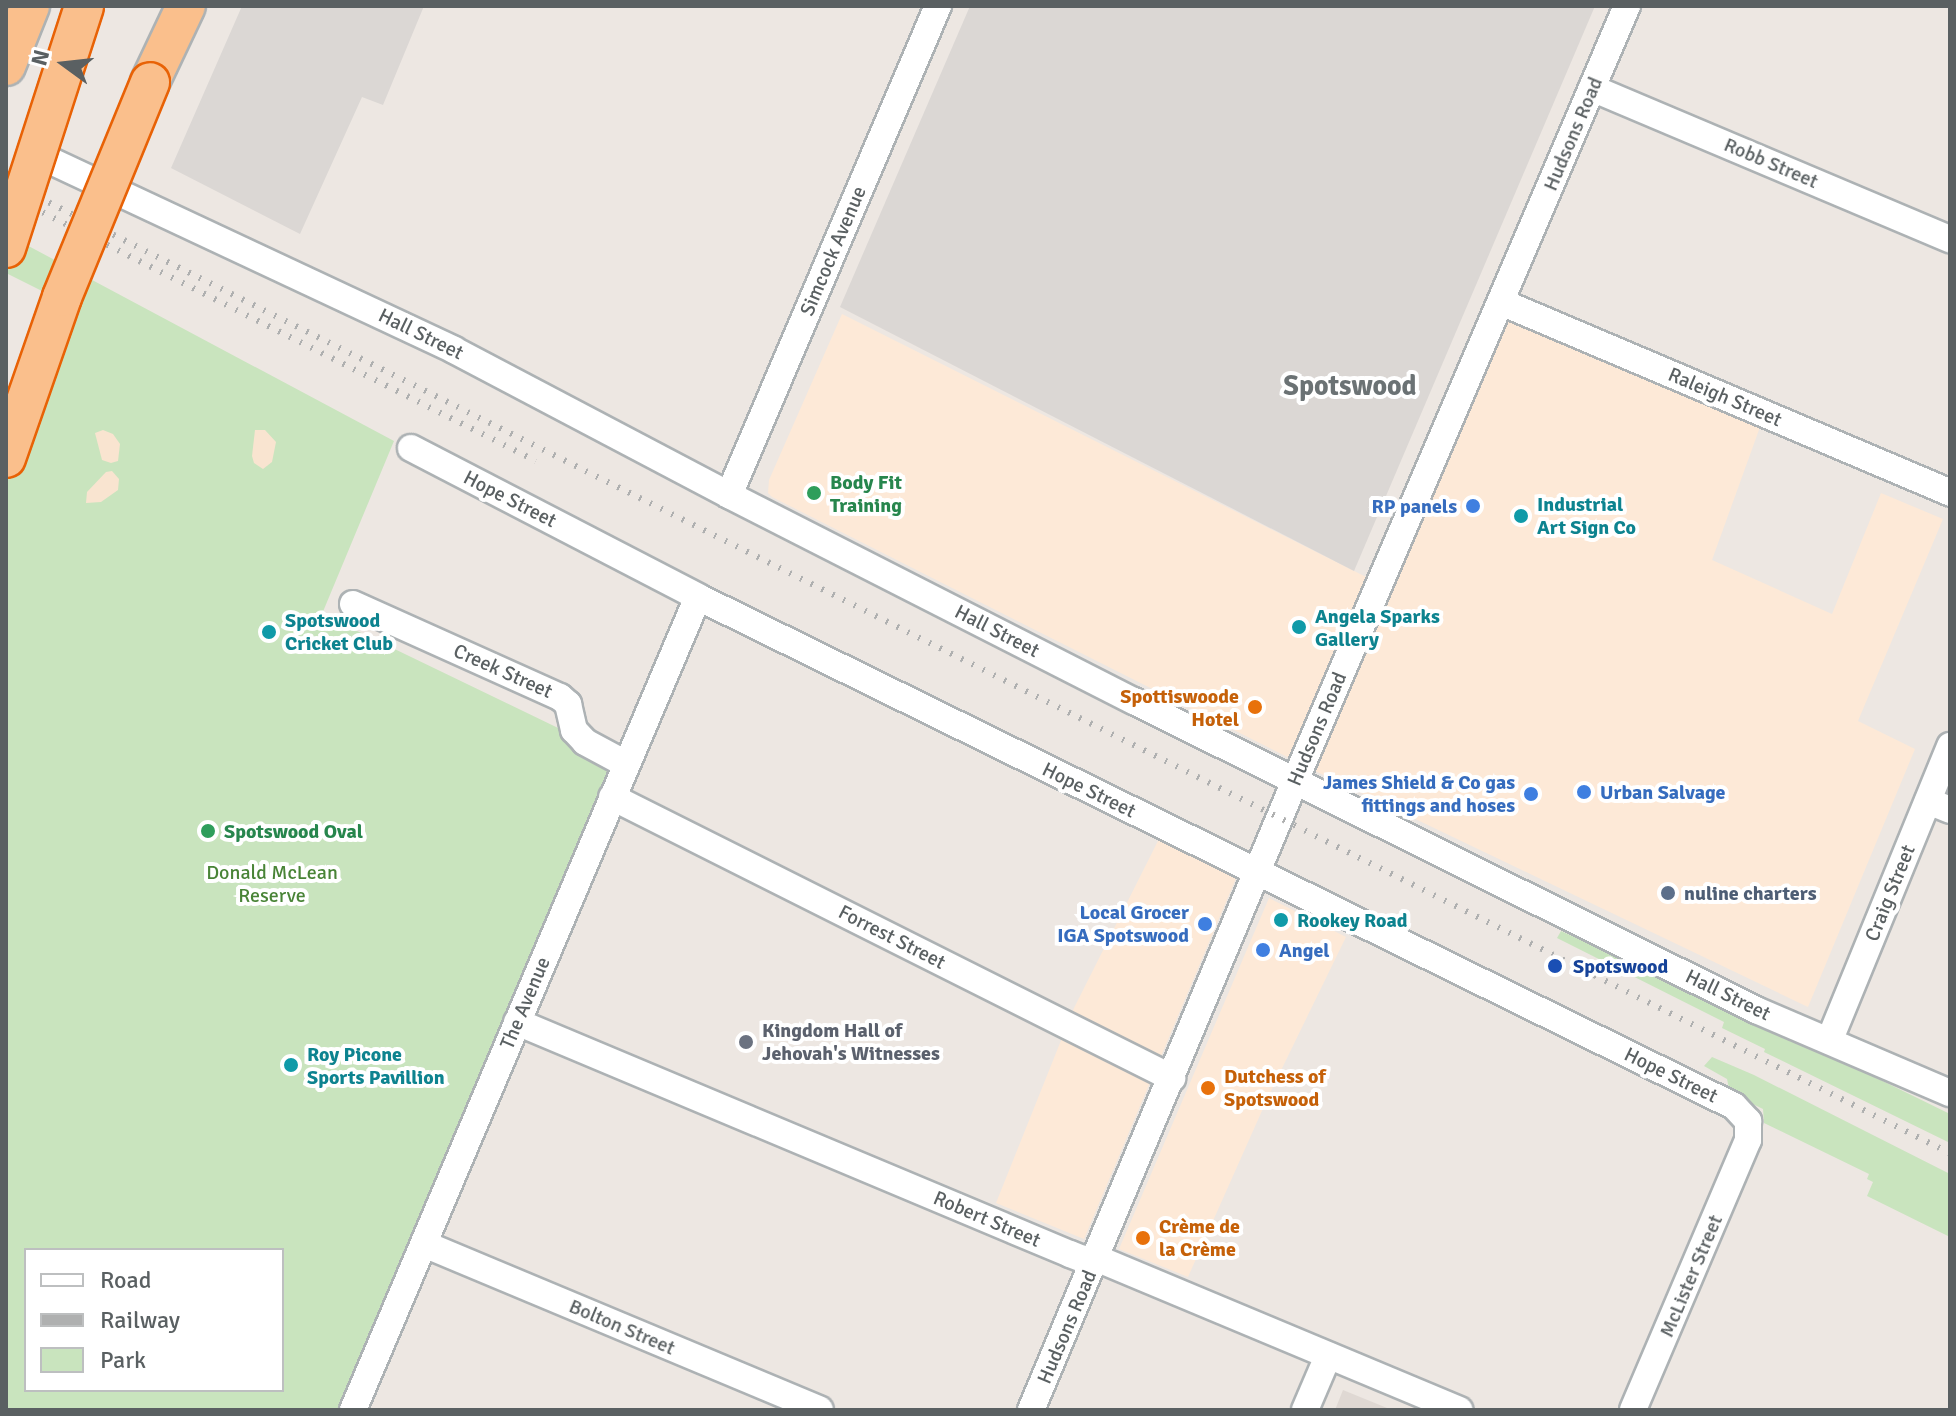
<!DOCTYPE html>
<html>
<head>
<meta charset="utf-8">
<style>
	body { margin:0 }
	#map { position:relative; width:1956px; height:1416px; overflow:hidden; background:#ede7e2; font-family:Signika,sans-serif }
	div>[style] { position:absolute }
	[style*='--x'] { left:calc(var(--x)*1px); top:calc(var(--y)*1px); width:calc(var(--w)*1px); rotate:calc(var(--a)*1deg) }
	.commercial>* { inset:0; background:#fde9d7 }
	.industrial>* { inset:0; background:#dbd7d4 }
	.education>* { inset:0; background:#dfd8d3 }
	.green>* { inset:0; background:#c9e4be }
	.sand>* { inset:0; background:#f9e4d0 }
	.roads { filter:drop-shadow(2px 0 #adb2b4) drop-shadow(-2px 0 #adb2b4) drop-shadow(0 2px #adb2b4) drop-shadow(0 -2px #adb2b4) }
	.minor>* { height:26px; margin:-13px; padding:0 13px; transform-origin:13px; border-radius:13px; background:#fff }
	.highway>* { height:38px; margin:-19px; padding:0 19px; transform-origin:19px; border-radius:19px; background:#fabf8c }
	.rail>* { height:6px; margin-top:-3px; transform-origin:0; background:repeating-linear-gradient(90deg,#afb0b0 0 2px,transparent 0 12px) }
	.bridges { filter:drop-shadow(2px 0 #e86206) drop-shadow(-2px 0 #e86206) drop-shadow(0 2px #e86206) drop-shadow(0 -2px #e86206) }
	.highway-bridge>* { height:38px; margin:-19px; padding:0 19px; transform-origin:19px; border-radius:19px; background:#fabf8c }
	.dots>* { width:22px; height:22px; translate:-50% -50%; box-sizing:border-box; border:4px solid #fff; border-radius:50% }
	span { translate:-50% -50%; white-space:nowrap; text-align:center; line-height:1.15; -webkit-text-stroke:8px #fff; paint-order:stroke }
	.street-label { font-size:20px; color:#5a6062 }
	.leisure-label { font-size:20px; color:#27864d; font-weight:700 }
	.left { translate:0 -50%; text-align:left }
	.culture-label { font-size:20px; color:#0d838f; font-weight:700 }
	.shop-label { font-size:20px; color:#366cbe; font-weight:700 }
	.right { translate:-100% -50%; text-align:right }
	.food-label { font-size:20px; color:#c56008; font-weight:700 }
	.park-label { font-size:20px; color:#498437 }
	.service-label { font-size:20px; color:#4e5e75; font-weight:700 }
	.transit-label { font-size:20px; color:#164399; font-weight:700 }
	.worship-label { font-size:20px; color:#5b616d; font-weight:700 }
	.district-label { font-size:28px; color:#6b7274; font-weight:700 }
	.frame { position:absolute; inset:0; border:8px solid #5a6062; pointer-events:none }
	.legend { position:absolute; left:24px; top:1248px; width:260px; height:144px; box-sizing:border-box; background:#fff; border:2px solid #bdbfc0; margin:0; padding:10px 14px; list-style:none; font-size:24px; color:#5a6062 }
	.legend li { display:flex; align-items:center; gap:16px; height:40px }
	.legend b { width:40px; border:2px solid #bdbfc0 }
	.north { position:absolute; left:24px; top:24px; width:80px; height:80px; -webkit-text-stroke:6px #fff; paint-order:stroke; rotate:285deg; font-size:22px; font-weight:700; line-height:32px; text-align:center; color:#5a6062 }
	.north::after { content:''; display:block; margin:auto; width:28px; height:36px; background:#5a6062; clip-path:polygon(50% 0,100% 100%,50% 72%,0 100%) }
</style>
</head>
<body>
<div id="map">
	<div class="commercial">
		<div style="clip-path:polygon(842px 314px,1390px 589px,1508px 315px,1764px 416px,1712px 560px,1832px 614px,1881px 493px,1943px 519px,1858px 721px,1915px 749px,1808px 1007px,1313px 770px,772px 497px,768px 493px,769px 480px)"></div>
		<div style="clip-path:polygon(1162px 833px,1239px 871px,1084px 1239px,996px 1203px,1074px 1008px)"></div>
		<div style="clip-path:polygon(1269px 898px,1346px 937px,1269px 1095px,1188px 1277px,1119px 1249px)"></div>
	</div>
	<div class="industrial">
		<div style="clip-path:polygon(242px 6px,424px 6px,383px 105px,362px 97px,300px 234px,171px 168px)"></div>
		<div style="clip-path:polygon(970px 6px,1595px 6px,1354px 571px,840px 307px)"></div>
	</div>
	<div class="education">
		<div style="clip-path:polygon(1343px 1390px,1392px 1410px,1335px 1410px)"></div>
	</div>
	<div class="green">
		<div style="clip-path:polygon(evenodd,6px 234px,394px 441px,322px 614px,616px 756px,337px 1410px,6px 1410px,6px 436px,44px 292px,6px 273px,6px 234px,26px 1250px,282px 1250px,282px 1390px,26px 1390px,26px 1250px)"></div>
		<div style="clip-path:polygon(1561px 931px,1579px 939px,1583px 934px,1950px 1114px,1950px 1143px,1764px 1052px,1765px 1049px,1722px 1028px,1724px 1022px,1557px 938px)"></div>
		<div style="clip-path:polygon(1712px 1057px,1754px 1075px,1950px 1174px,1950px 1237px,1867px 1196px,1873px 1182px,1867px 1179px,1869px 1174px,1764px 1123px,1763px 1109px,1730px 1093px,1727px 1079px,1704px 1066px)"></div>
	</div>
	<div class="sand">
		<div style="clip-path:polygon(103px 430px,113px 434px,120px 444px,118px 461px,111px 463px,102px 460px,95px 433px)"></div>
		<div style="clip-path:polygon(255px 430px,265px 430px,276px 442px,272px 462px,263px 469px,254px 463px,252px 456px)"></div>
		<div style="clip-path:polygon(112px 471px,119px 479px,118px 490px,101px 502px,86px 503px,87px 492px,106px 472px)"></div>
	</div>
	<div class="roads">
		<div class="minor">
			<div style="--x:1592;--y:88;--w:389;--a:22.9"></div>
			<div style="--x:49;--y:160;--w:447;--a:25.1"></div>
			<div style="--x:454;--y:350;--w:311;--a:27.8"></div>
			<div style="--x:729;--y:495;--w:454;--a:27"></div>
			<div style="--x:1134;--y:701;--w:695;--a:26.42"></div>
			<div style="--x:1756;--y:1010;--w:211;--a:23.2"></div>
			<div style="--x:1501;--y:302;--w:488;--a:23"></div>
			<div style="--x:411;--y:448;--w:323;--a:27.4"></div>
			<div style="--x:698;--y:597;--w:1154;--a:26.17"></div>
			<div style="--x:1734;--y:1106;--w:21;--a:47"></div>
			<div style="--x:1748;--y:1121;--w:19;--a:90"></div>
			<div style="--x:1748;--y:1140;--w:293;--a:113.1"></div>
			<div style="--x:729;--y:495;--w:532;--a:-66.86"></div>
			<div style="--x:353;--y:604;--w:227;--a:24.2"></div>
			<div style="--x:560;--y:697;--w:11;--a:41"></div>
			<div style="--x:568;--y:704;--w:27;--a:77"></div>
			<div style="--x:574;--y:730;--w:16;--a:47"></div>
			<div style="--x:585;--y:742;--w:47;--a:28.2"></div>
			<div style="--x:612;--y:797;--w:627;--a:26.65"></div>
			<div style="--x:1928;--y:801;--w:24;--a:22"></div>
			<div style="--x:517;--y:1022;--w:600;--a:22.76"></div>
			<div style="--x:1070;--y:1254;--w:14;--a:21"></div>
			<div style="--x:1083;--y:1259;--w:13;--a:-4"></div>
			<div style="--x:1096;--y:1258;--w:394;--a:22.7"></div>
			<div style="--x:1830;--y:1039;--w:317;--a:-67.7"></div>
			<div style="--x:424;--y:1244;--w:429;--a:22.7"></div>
			<div style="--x:353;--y:1410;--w:883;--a:-67.01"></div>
			<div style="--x:1031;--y:1410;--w:682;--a:-67.23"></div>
			<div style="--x:1295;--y:781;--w:843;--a:-66.81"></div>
			<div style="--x:1305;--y:1410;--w:59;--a:-66.9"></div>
		</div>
		<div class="highway">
			<div style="--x:6;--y:66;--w:65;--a:-68.2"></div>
			<div style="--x:150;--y:82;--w:84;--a:-64.7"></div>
		</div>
	</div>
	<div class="rail">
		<div style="--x:6;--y:181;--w:2173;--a:26.57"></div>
		<div style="--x:32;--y:207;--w:564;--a:26.75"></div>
	</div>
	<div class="bridges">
		<div class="highway-bridge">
			<div style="--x:6;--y:248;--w:254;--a:-72.1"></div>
			<div style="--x:6;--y:458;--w:170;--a:-70.8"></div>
			<div style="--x:62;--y:297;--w:232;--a:-67.7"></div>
		</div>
	</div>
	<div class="dots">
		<div style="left:814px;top:493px;background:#2e9e5b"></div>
		<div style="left:1473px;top:506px;background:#3f7fe0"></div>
		<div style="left:1521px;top:516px;background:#0f9aa8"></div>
		<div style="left:1299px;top:627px;background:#0f9aa8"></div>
		<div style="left:269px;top:632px;background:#0f9aa8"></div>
		<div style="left:1255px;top:707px;background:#e8710a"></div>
		<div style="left:1584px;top:792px;background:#3f7fe0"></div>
		<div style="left:1531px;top:794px;background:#3f7fe0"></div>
		<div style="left:208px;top:831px;background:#2e9e5b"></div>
		<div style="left:1668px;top:893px;background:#5c6f8a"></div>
		<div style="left:1281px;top:920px;background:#0f9aa8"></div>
		<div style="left:1205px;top:924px;background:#3f7fe0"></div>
		<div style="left:1263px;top:950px;background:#3f7fe0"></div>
		<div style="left:1555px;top:966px;background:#1a4fb4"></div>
		<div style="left:746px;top:1042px;background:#6b7280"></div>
		<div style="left:291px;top:1065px;background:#0f9aa8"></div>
		<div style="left:1208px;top:1088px;background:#e8710a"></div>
		<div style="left:1143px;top:1238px;background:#e8710a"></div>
	</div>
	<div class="street-label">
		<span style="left:1573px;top:134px;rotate:-67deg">Hudsons Road</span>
		<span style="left:1771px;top:163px;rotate:23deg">Robb Street</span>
		<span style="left:833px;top:251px;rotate:-67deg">Simcock Avenue</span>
		<span style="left:421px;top:334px;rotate:26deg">Hall Street</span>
		<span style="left:1725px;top:397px;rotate:23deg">Raleigh Street</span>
		<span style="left:510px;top:499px;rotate:27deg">Hope Street</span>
		<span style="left:997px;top:631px;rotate:27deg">Hall Street</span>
		<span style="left:503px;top:671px;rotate:24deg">Creek Street</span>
		<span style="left:1317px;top:729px;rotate:-67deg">Hudsons Road</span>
		<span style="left:1089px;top:790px;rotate:26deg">Hope Street</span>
		<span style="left:1890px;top:893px;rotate:-68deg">Craig Street</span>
		<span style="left:892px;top:937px;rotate:27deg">Forrest Street</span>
		<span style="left:1728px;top:995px;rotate:26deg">Hall Street</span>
		<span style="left:525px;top:1003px;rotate:-67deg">The Avenue</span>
		<span style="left:1671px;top:1075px;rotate:26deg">Hope Street</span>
		<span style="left:987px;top:1219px;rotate:23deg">Robert Street</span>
		<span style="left:1691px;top:1276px;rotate:-67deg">McLister Street</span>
		<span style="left:622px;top:1327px;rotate:23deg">Bolton Street</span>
		<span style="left:1067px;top:1327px;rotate:-67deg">Hudsons Road</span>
	</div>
	<div class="leisure-label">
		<span class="left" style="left:830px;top:494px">Body Fit<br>Training</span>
		<span class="left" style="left:224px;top:831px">Spotswood Oval</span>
	</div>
	<div class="culture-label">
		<span class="left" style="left:1537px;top:516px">Industrial<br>Art Sign Co</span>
		<span class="left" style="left:1315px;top:628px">Angela Sparks<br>Gallery</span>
		<span class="left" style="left:285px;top:632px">Spotswood<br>Cricket Club</span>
		<span class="left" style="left:1297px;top:920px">Rookey Road</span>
		<span class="left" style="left:307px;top:1066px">Roy Picone<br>Sports Pavillion</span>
	</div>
	<div class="shop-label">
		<span class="right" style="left:1457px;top:506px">RP panels</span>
		<span class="right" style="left:1515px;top:794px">James Shield &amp; Co gas<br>fittings and hoses</span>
		<span class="left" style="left:1600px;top:792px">Urban Salvage</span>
		<span class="right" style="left:1189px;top:924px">Local Grocer<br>IGA Spotswood</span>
		<span class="left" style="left:1279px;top:950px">Angel</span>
	</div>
	<div class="food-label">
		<span class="right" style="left:1239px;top:708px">Spottiswoode<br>Hotel</span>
		<span class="left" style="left:1224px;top:1088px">Dutchess of<br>Spotswood</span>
		<span class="left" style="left:1159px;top:1238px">Crème de<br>la Crème</span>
	</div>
	<div class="park-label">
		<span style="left:272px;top:884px">Donald McLean<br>Reserve</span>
	</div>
	<div class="service-label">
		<span class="left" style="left:1684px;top:893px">nuline charters</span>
	</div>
	<div class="transit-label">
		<span class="left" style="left:1573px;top:966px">Spotswood</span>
	</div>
	<div class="worship-label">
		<span class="left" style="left:762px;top:1042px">Kingdom Hall of<br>Jehovah's Witnesses</span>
	</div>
	<div class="district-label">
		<span style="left:1350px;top:386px">Spotswood</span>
	</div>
	<div class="frame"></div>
	<ul class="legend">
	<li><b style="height:10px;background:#fff"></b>Road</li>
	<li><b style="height:10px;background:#afb0b0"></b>Railway</li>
	<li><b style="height:22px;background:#c9e4be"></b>Park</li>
	</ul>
	<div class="north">N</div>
</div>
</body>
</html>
